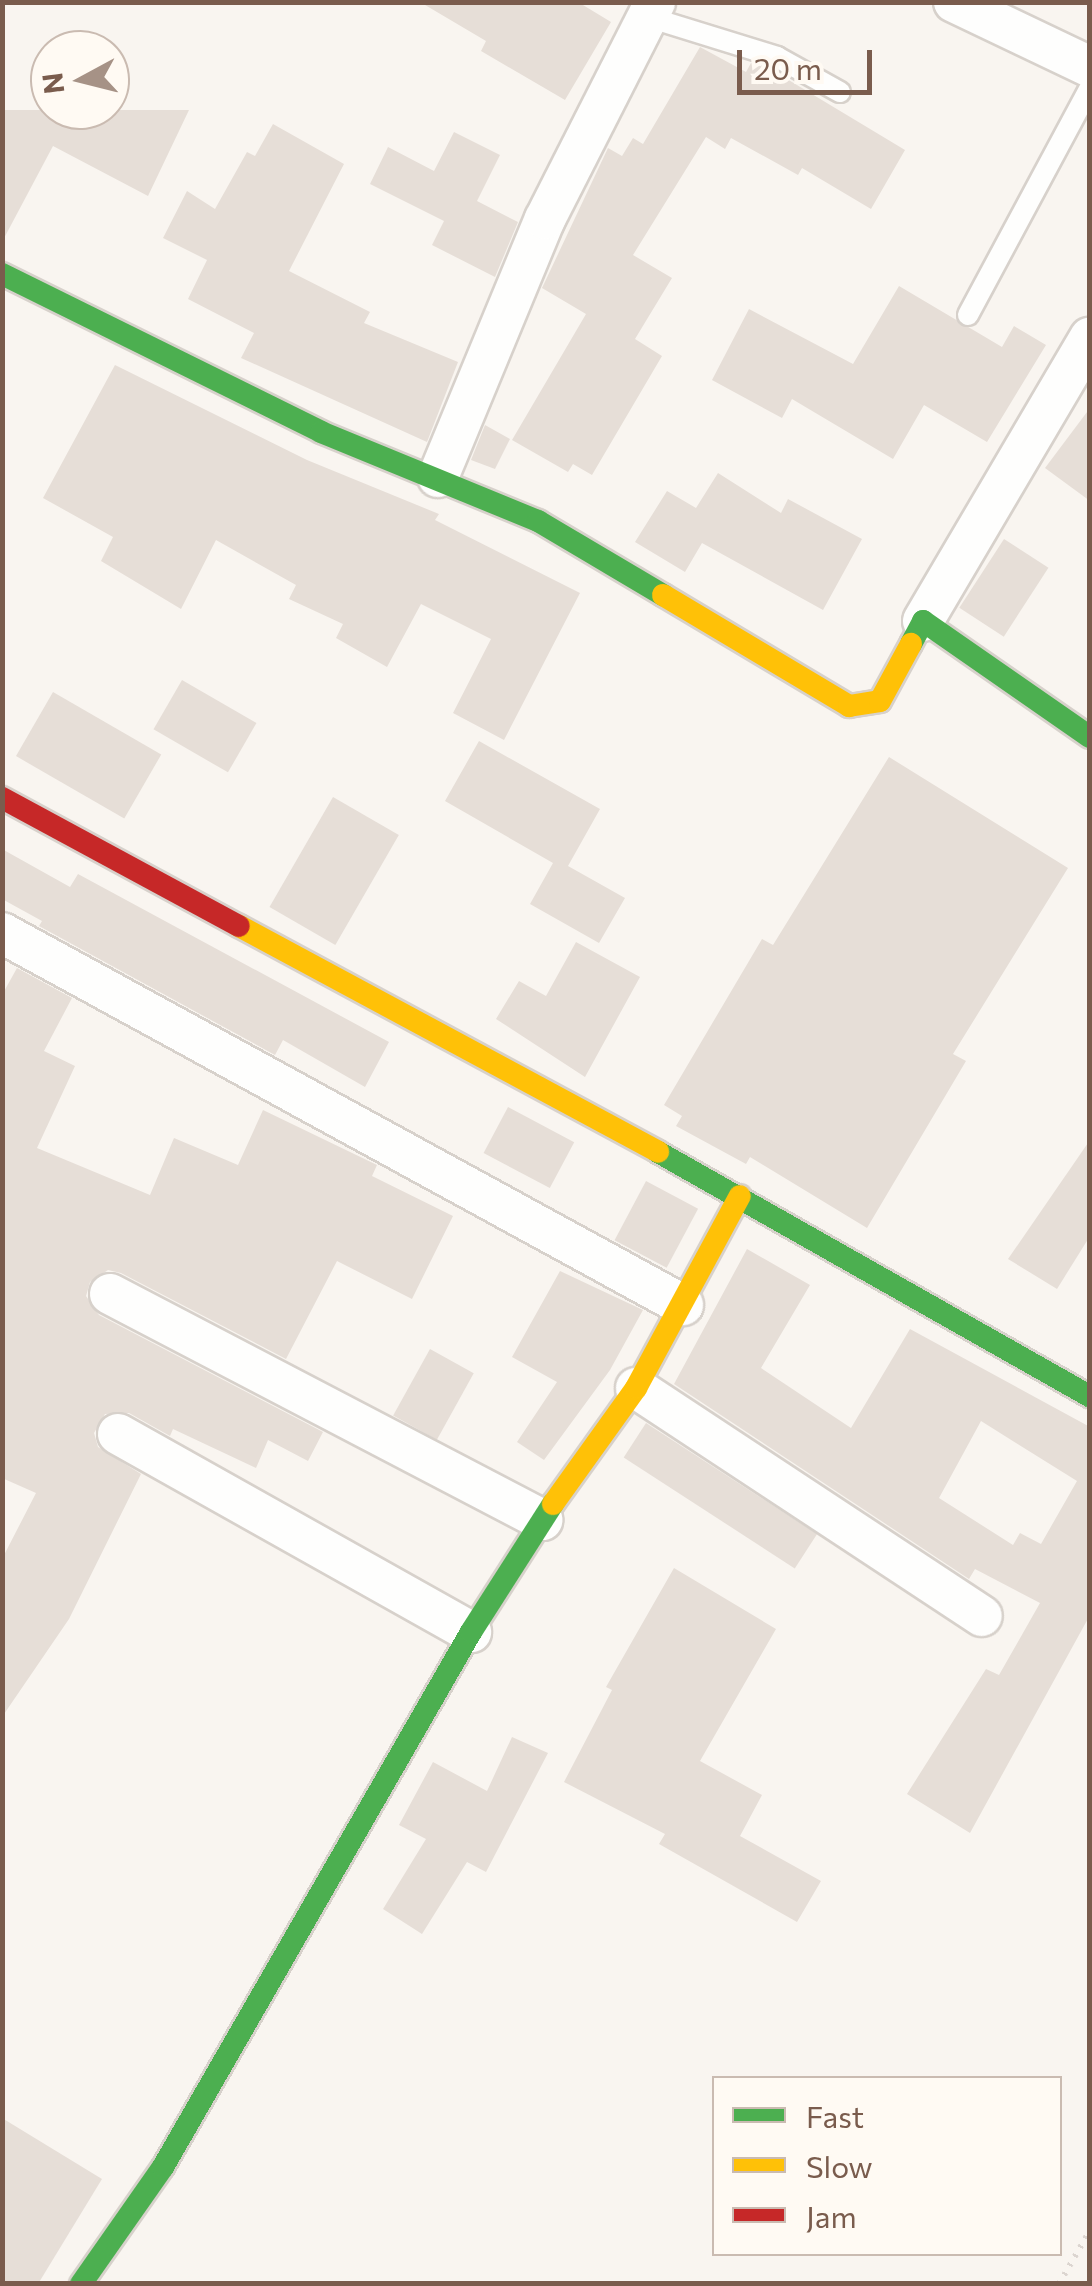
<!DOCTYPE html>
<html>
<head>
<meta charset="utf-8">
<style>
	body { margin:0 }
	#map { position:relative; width:1092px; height:2286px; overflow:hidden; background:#f9f5f0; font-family:Commissioner,sans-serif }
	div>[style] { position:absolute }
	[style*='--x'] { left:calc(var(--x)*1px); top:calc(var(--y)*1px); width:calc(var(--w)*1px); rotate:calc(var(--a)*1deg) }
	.building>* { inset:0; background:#e6ded7; transform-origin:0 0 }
	.path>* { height:6px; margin-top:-3px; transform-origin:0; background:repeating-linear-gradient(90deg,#dcd5d0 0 2.5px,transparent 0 10.5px) }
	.roads { filter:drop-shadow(2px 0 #d7d1cb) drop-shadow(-2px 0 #d7d1cb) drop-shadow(0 2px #d7d1cb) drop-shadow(0 -2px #d7d1cb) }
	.lane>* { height:20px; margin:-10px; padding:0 10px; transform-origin:10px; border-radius:10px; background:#fefefd }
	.street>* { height:40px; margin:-20px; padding:0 20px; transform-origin:20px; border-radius:20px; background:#fefefd }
	.fast>* { height:22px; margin:-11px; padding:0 11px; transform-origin:11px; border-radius:11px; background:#4caf50 }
	.slow>* { height:22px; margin:-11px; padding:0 11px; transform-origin:11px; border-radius:11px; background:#ffc107 }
	.jam>* { height:22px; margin:-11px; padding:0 11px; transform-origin:11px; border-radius:11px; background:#c62828 }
	span { translate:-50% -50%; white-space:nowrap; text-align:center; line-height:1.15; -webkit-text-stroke:10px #fffaf3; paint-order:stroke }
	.frame { position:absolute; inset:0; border:5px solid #7a5c4d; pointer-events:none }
	.legend { position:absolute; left:712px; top:2076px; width:350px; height:180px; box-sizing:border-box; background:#fffaf3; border:2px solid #cabbb1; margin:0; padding:12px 18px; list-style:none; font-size:30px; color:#7a5c4d }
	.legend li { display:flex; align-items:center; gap:20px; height:50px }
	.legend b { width:50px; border:2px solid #cabbb1 }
	.north { position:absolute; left:30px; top:30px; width:100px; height:100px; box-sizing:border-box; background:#fffaf3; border:2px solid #cabbb1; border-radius:50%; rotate:263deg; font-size:28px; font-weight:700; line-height:40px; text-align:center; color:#7a5c4d }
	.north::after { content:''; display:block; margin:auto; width:35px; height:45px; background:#a69286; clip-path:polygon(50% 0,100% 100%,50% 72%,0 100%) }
	.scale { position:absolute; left:737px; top:50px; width:135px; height:45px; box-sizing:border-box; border:5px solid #7a5c4d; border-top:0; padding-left:12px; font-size:30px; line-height:35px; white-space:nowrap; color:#7a5c4d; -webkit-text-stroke:8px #fffaf3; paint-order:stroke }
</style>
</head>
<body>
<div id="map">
	<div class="building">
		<div style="clip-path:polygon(420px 2px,578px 2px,611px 22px,565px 100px,481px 51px,486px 41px)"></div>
		<div style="clip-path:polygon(700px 47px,746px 72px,751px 63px,772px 70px,905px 150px,871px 209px,802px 168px,798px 175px,731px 138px,725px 149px,706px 137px,633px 255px,672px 278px,635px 339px,662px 356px,592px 475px,573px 464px,568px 472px,512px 440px,586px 314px,542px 288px,608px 148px,622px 156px,633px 138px,643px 144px)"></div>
		<div style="clip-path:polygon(2px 110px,189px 110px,148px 196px,53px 146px,2px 242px)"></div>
		<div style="clip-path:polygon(273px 124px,344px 164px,289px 271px,370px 312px,364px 323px,458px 362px,427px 442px,241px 358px,254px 333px,188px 299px,207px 260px,163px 238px,187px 191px,215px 209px,247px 152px,255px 156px)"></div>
		<div style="clip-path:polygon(454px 132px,500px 155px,477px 201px,518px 222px,495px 277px,432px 245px,444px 221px,370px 184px,388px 147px,434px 171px)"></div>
		<div style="clip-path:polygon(899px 286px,1002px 347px,1014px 326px,1046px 345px,987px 442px,924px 405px,893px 459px,792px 399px,782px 418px,712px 380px,749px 309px,853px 364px)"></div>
		<div style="clip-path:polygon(115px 365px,307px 460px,439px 514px,435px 520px,580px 593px,504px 740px,453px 713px,491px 639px,421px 604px,387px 667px,336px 638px,343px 624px,289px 599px,296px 585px,216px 540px,181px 609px,101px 561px,113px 537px,43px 498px)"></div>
		<div style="clip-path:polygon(1090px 408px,1090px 501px,1045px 468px)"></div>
		<div style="clip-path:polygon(485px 425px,510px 439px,495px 469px,471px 460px)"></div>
		<div style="clip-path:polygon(718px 473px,781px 513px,788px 499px,862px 539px,823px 610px,702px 543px,685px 572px,635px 542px,667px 491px,696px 508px)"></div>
		<div style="left:1004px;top:539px;width:53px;height:82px;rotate:33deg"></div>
		<div style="left:182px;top:680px;width:86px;height:57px;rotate:30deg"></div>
		<div style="left:53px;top:692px;width:125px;height:74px;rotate:30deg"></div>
		<div style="clip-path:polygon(479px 741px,600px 809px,568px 866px,625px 898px,599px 943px,530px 904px,553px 863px,445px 801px)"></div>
		<div style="clip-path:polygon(889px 757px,1068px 868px,953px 1054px,966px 1061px,867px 1228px,750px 1157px,746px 1164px,676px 1126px,682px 1116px,664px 1105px,762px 939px,773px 945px)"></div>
		<div style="left:333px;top:797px;width:76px;height:127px;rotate:30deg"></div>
		<div style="clip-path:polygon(2px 849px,70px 887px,78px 874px,389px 1042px,365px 1087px,283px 1040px,275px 1055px,39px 926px,42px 921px,2px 899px)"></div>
		<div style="clip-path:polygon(576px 942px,640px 977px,585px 1077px,496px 1019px,519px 981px,546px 996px)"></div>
		<div style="clip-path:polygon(17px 968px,72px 998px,44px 1051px,75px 1066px,37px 1148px,150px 1195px,174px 1138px,238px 1165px,263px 1110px,377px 1165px,372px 1176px,453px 1216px,412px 1299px,337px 1261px,286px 1359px,121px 1273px,108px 1270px,90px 1282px,86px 1296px,99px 1315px,323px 1432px,308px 1461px,268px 1440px,256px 1468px,173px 1429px,170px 1436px,129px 1413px,105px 1414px,94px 1433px,98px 1447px,141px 1474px,69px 1619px,2px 1717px,2px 1559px,36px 1493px,2px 1478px,2px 995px)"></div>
		<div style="left:508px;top:1107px;width:75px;height:52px;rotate:28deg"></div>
		<div style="clip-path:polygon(1090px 1140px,1090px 1236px,1057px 1289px,1008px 1259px)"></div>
		<div style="left:646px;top:1181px;width:59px;height:67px;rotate:28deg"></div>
		<div style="clip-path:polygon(evenodd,747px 1249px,810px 1285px,761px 1368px,851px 1428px,910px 1329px,1090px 1427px,1090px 1615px,970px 1833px,907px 1794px,986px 1669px,999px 1675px,1040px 1603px,975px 1569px,969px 1579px,674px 1384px,747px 1249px,981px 1421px,1077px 1481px,1041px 1544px,1020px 1533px,1013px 1545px,939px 1498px,981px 1421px)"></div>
		<div style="clip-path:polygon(560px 1271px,643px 1310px,610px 1370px,544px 1460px,517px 1442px,557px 1382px,512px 1357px)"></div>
		<div style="left:430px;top:1349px;width:50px;height:76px;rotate:29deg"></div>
		<div style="left:646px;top:1423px;width:204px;height:41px;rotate:33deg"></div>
		<div style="clip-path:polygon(674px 1568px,776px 1629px,700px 1761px,762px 1795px,740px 1836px,821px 1881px,797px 1922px,659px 1844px,665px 1834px,564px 1782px,612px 1690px,606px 1687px)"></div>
		<div style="clip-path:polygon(512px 1737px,548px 1753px,486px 1872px,467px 1862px,422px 1934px,383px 1909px,426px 1839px,399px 1825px,433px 1762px,487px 1791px)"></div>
		<div style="clip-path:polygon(2px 2118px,102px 2179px,38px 2284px,2px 2284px)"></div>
	</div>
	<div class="path">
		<div style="--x:1059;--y:2284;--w:62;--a:-60.1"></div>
	</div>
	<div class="roads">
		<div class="lane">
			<div style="--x:648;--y:17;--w:135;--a:17.2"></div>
			<div style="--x:777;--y:57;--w:72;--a:29.1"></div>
			<div style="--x:968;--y:315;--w:259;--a:-61.8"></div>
		</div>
		<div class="street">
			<div style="--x:954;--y:2;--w:151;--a:25.5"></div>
			<div style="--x:438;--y:477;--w:279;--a:-67.5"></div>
			<div style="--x:545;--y:219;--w:243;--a:-63.1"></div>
			<div style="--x:923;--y:621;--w:329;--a:-59.5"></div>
			<div style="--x:2;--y:933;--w:776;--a:28.65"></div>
			<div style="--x:110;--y:1294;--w:488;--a:27.6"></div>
			<div style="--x:636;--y:1388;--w:414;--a:33.4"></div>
			<div style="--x:118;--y:1434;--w:405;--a:29.3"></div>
		</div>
		<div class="fast">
			<div style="--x:2;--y:274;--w:356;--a:26.3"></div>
			<div style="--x:321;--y:432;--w:235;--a:22.3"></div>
			<div style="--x:538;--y:521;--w:145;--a:30.6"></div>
			<div style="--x:911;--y:644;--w:26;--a:-62"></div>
			<div style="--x:923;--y:621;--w:203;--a:34.8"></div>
			<div style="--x:658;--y:1152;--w:496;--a:29.5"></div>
			<div style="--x:81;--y:2284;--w:143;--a:-55"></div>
			<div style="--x:163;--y:2167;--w:617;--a:-60.07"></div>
			<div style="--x:471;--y:1632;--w:152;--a:-57.4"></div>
		</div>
		<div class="slow">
			<div style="--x:663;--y:595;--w:217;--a:30.8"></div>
			<div style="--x:849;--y:706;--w:31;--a:-9"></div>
			<div style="--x:880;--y:701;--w:65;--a:-61.5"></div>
			<div style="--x:239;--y:926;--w:476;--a:28.3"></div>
			<div style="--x:553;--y:1504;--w:143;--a:-54.4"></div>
			<div style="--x:636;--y:1388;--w:218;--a:-61.6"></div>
		</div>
		<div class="jam">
			<div style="--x:2;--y:798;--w:269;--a:28.4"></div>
		</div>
	</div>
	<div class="frame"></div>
	<ul class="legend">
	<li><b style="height:12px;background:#4caf50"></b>Fast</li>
	<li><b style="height:12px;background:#ffc107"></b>Slow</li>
	<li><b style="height:12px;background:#c62828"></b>Jam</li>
	</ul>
	<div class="north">N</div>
	<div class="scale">20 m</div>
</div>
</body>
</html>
